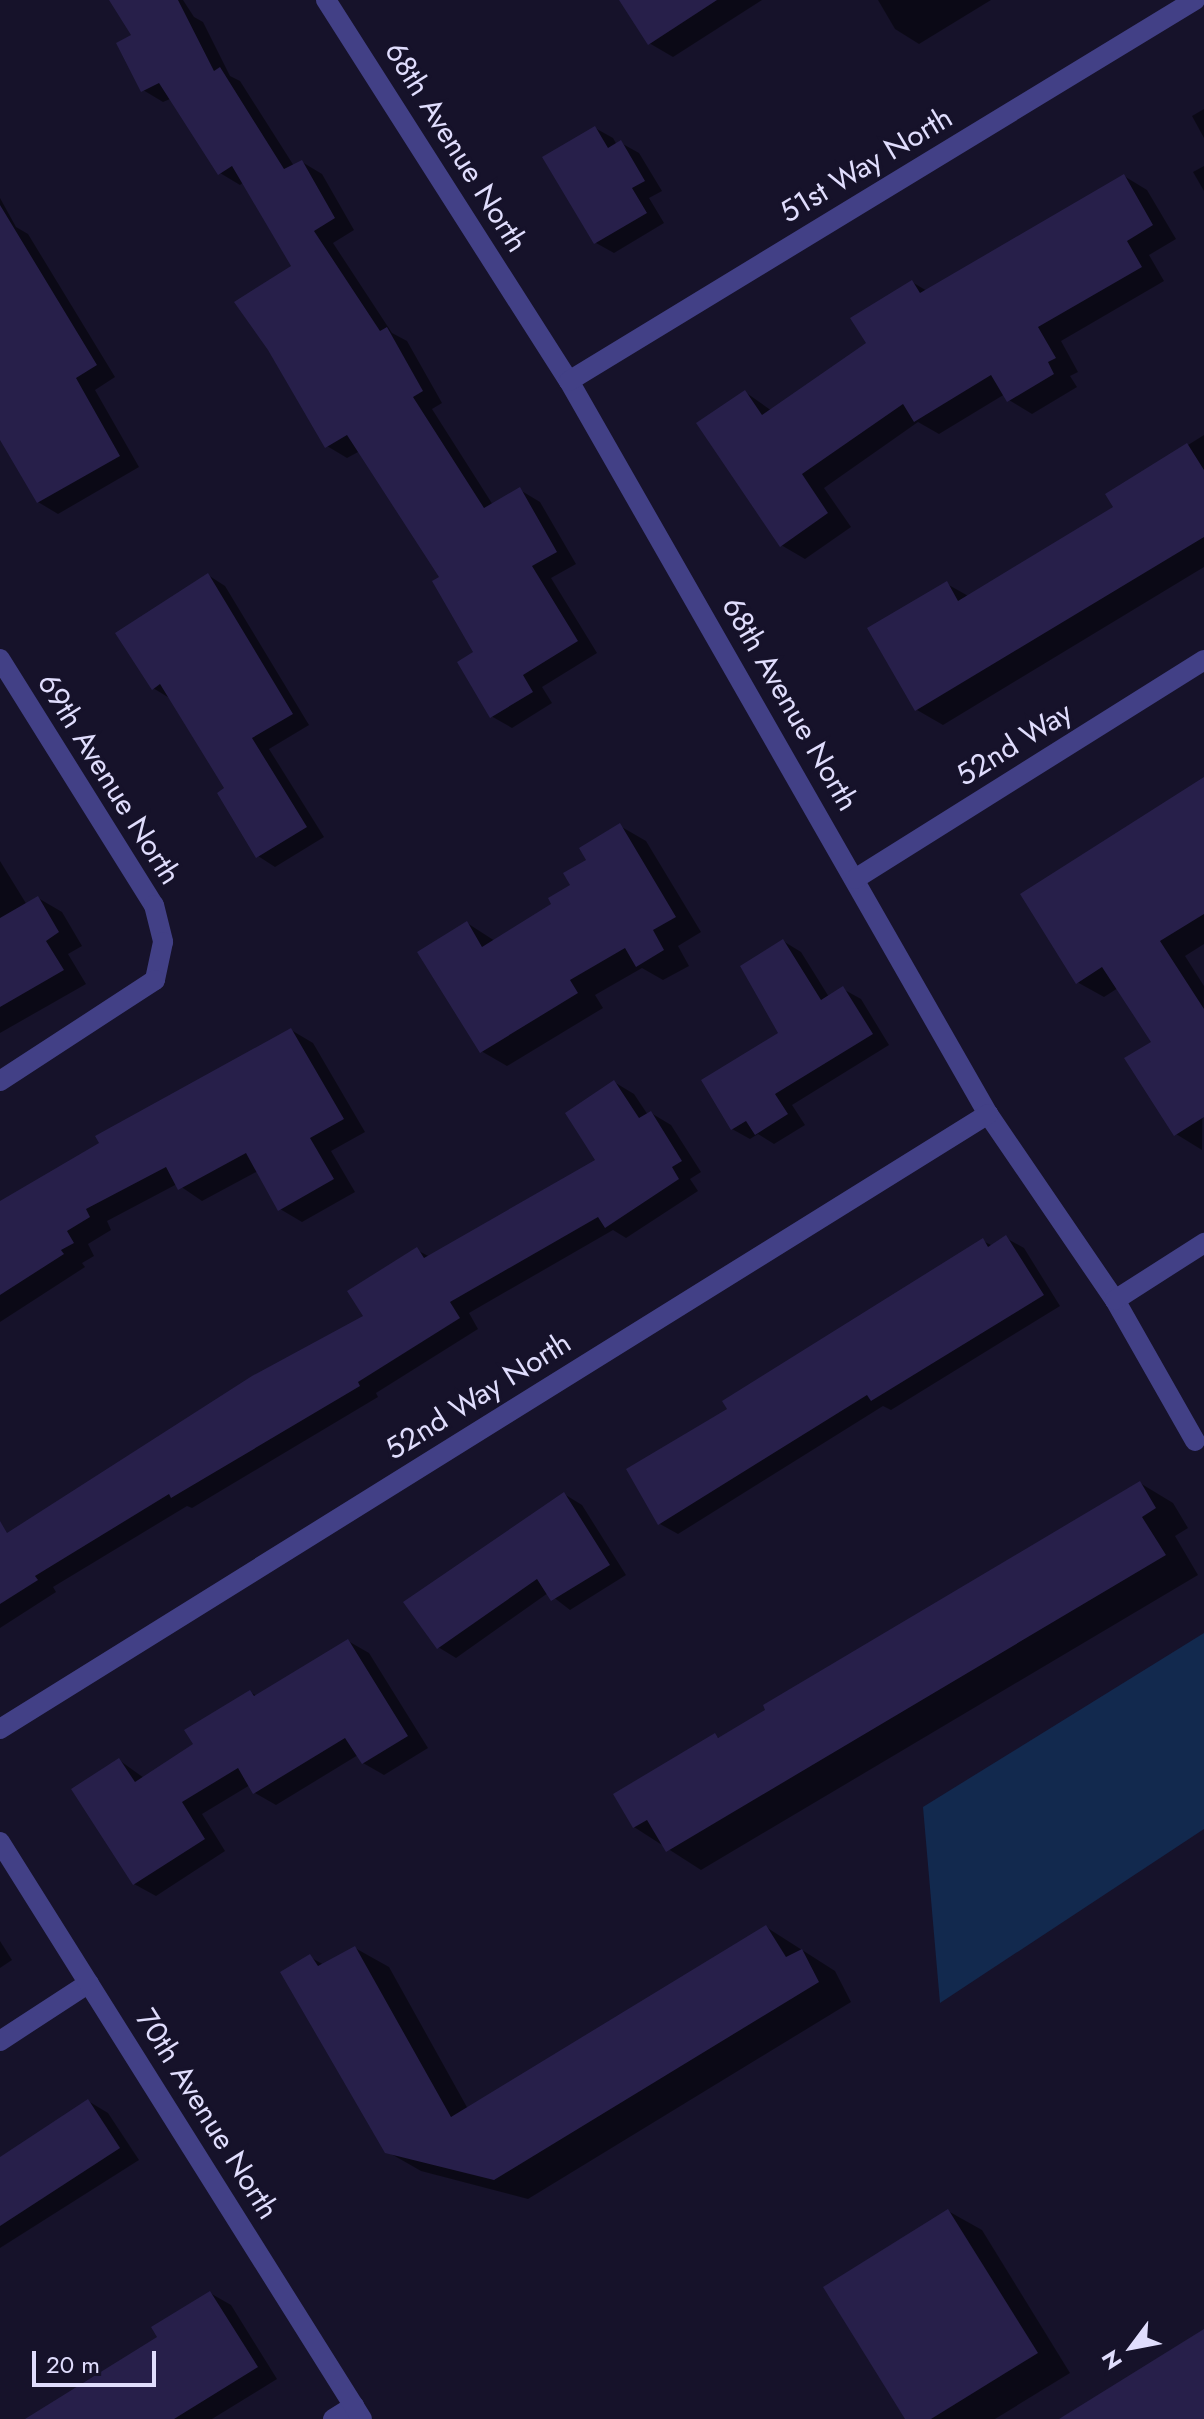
<!DOCTYPE html>
<html>
<head>
<meta charset="utf-8">
<style>
	body { margin:0 }
	#map { position:relative; width:1204px; height:2419px; overflow:hidden; background:#16122a; font-family:Jost,sans-serif }
	div>[style] { position:absolute }
	[style*='--x'] { left:calc(var(--x)*1px); top:calc(var(--y)*1px); width:calc(var(--w)*1px); rotate:calc(var(--a)*1deg) }
	.water>* { inset:0; background:#12294e }
	.shadow>* { inset:0; background:#0007 }
	.building>* { inset:0; background:#271f4a }
	.minor>* { height:20px; margin:-10px; padding:0 10px; transform-origin:10px; border-radius:10px; background:#424086 }
	.tertiary>* { height:20px; margin:-10px; padding:0 10px; transform-origin:10px; border-radius:10px; background:#424086 }
	span { translate:-50% -50%; white-space:nowrap; text-align:center; line-height:1.15; -webkit-text-stroke:6px #16122a; paint-order:stroke }
	.street-label { font-size:30px; color:#e0ddfd }
	.north { position:absolute; left:1092px; top:2307px; width:80px; height:80px; -webkit-text-stroke:6px #16122a; paint-order:stroke; rotate:238deg; font-size:22px; font-weight:700; line-height:32px; text-align:center; color:#e0ddfd }
	.north::after { content:''; display:block; margin:auto; width:28px; height:36px; background:#e0ddfd; clip-path:polygon(50% 0,100% 100%,50% 72%,0 100%) }
	.scale { position:absolute; left:32px; top:2351px; width:124px; height:36px; box-sizing:border-box; border:4px solid #e0ddfd; border-top:0; padding-left:10px; font-size:24px; line-height:28px; white-space:nowrap; color:#e0ddfd; -webkit-text-stroke:6px #16122a; paint-order:stroke }
</style>
</head>
<body>
<div id="map">
	<div class="water">
		<div style="clip-path:polygon(1204px 1633px,1204px 1829px,940px 2003px,923px 1807px)"></div>
	</div>
	<div class="shadow">
		<div style="clip-path:polygon(111px 0,183px 0,194px 17px,203px 22px,230px 76px,240px 81px,294px 166px,302px 162px,322px 174px,354px 230px,333px 243px,392px 333px,407px 341px,442px 403px,432px 409px,493px 505px,520px 490px,540px 502px,576px 564px,551px 578px,597px 653px,542px 687px,552px 703px,512px 728px,491px 716px,476px 653px,442px 578px,360px 451px,347px 458px,327px 446px,293px 266px,244px 182px,240px 185px,220px 173px,170px 99px,163px 102px,143px 90px,134px 36px)"></div>
		<div style="clip-path:polygon(622px 0,762px 0,673px 57px,649px 43px)"></div>
		<div style="clip-path:polygon(878px 0,991px 0,919px 44px,895px 29px)"></div>
		<div style="clip-path:polygon(1204px 109px,1204px 138px,1192px 116px)"></div>
		<div style="clip-path:polygon(595px 128px,613px 138px,617px 145px,621px 143px,639px 153px,662px 191px,649px 198px,664px 223px,614px 253px,596px 243px)"></div>
		<div style="clip-path:polygon(1204px 166px,1204px 191px,1193px 172px)"></div>
		<div style="clip-path:polygon(1124px 176px,1147px 190px,1176px 239px,1149px 255px,1164px 281px,1061px 341px,1078px 372px,1070px 376px,1077px 387px,1032px 414px,1009px 400px,1005px 394px,939px 434px,918px 422px,824px 488px,851px 527px,805px 559px,781px 545px,745px 392px,772px 411px,868px 344px,912px 282px,927px 291px)"></div>
		<div style="clip-path:polygon(0 198px,16px 227px,28px 234px,115px 377px,95px 390px,139px 467px,58px 514px,38px 502px,0 434px)"></div>
		<div style="clip-path:polygon(1204px 435px,1204px 567px,943px 725px,917px 710px,947px 584px,970px 597px,1116px 508px,1108px 495px)"></div>
		<div style="clip-path:polygon(208px 575px,225px 586px,309px 725px,269px 749px,324px 837px,275px 867px,258px 856px,226px 789px,171px 699px,153px 688px)"></div>
		<div style="clip-path:polygon(1204px 787px,1204px 944px,1185px 956px,1204px 986px,1202px 1150px,1176px 1134px,1154px 1043px,1118px 988px,1104px 997px,1077px 982px)"></div>
		<div style="clip-path:polygon(620px 826px,646px 841px,701px 932px,678px 946px,689px 966px,663px 980px,642px 968px,595px 995px,603px 1008px,507px 1066px,481px 1051px,467px 923px,495px 941px,554px 905px)"></div>
		<div style="clip-path:polygon(0 861px,27px 905px,38px 898px,62px 912px,82px 946px,68px 954px,86px 984px,0 1033px)"></div>
		<div style="clip-path:polygon(783px 941px,801px 952px,829px 997px,843px 989px,861px 999px,889px 1045px,792px 1105px,805px 1125px,774px 1144px,758px 1134px,750px 1139px,732px 1129px,781px 1034px)"></div>
		<div style="clip-path:polygon(291px 1030px,313px 1043px,365px 1132px,331px 1151px,355px 1192px,302px 1222px,280px 1209px,258px 1171px,202px 1201px,177px 1184px,107px 1221px,111px 1230px,88px 1244px,94px 1256px,82px 1263px,85px 1267px,0 1322px,0 1203px)"></div>
		<div style="clip-path:polygon(614px 1082px,634px 1094px,648px 1115px,651px 1113px,671px 1125px,701px 1172px,690px 1179px,698px 1191px,626px 1238px,613px 1230px,469px 1313px,478px 1329px,376px 1393px,378px 1397px,192px 1508px,187px 1506px,53px 1587px,56px 1592px,0 1628px,0 1539px,366px 1317px,417px 1250px,430px 1257px,598px 1160px)"></div>
		<div style="clip-path:polygon(1006px 1238px,1024px 1248px,1060px 1306px,891px 1410px,883px 1406px,678px 1534px,660px 1524px,730px 1410px,983px 1241px,993px 1246px)"></div>
		<div style="clip-path:polygon(1140px 1483px,1173px 1503px,1188px 1528px,1175px 1536px,1198px 1575px,701px 1870px,634px 1827px,715px 1736px,721px 1739px)"></div>
		<div style="clip-path:polygon(564px 1494px,582px 1505px,626px 1575px,570px 1610px,548px 1593px,456px 1658px,438px 1647px)"></div>
		<div style="clip-path:polygon(348px 1641px,369px 1653px,428px 1748px,384px 1775px,363px 1763px,358px 1755px,276px 1805px,255px 1793px,250px 1785px,202px 1814px,225px 1851px,156px 1896px,134px 1884px,119px 1760px,144px 1778px,195px 1745px,250px 1692px,257px 1696px)"></div>
		<div style="clip-path:polygon(766px 1927px,835px 1971px,851px 2002px,528px 2199px,421px 2171px,386px 2151px,310px 1957px,324px 1965px,355px 1948px,389px 1967px,468px 2109px)"></div>
		<div style="clip-path:polygon(0 1941px,12px 1960px,0 1968px)"></div>
		<div style="clip-path:polygon(88px 2101px,108px 2113px,139px 2160px,0 2248px,0 2164px)"></div>
		<div style="clip-path:polygon(948px 2211px,982px 2230px,1070px 2373px,995px 2419px,907px 2419px)"></div>
		<div style="clip-path:polygon(210px 2293px,231px 2305px,277px 2379px,212px 2419px,29px 2419px,159px 2337px)"></div>
	</div>
	<div class="building">
		<div style="clip-path:polygon(109px 0,178px 0,214px 71px,220px 67px,284px 169px,302px 160px,335px 218px,314px 231px,380px 331px,387px 327px,423px 391px,413px 397px,484px 508px,520px 487px,557px 552px,532px 566px,578px 641px,523px 675px,533px 692px,490px 718px,457px 662px,473px 652px,432px 581px,439px 577px,347px 435px,325px 448px,268px 350px,234px 302px,291px 266px,232px 166px,218px 175px,159px 83px,141px 92px,116px 43px,131px 35px)"></div>
		<div style="clip-path:polygon(619px 0,717px 0,648px 45px)"></div>
		<div style="clip-path:polygon(595px 126px,608px 148px,621px 140px,645px 181px,632px 188px,647px 213px,594px 244px,542px 157px)"></div>
		<div style="clip-path:polygon(1124px 174px,1153px 225px,1127px 241px,1142px 267px,1038px 327px,1056px 358px,1048px 362px,1054px 374px,1007px 402px,991px 375px,914px 422px,903px 404px,802px 474px,828px 513px,780px 547px,696px 423px,745px 390px,762px 415px,866px 343px,850px 318px,912px 280px,920px 293px)"></div>
		<div style="clip-path:polygon(0 205px,97px 365px,76px 378px,120px 456px,37px 503px,0 440px)"></div>
		<div style="clip-path:polygon(1187px 443px,1204px 470px,1204px 537px,915px 711px,867px 628px,947px 581px,958px 601px,1113px 507px,1105px 494px)"></div>
		<div style="clip-path:polygon(208px 573px,293px 714px,252px 738px,307px 827px,256px 858px,217px 793px,224px 788px,160px 684px,152px 690px,115px 633px)"></div>
		<div style="clip-path:polygon(1204px 777px,1204px 914px,1160px 941px,1204px 1009px,1204px 1117px,1174px 1136px,1124px 1058px,1151px 1042px,1102px 967px,1076px 984px,1020px 894px)"></div>
		<div style="clip-path:polygon(620px 823px,676px 917px,653px 930px,664px 950px,636px 967px,625px 948px,570px 980px,578px 993px,480px 1053px,417px 952px,467px 921px,482px 947px,551px 904px,548px 898px,570px 885px,563px 873px,586px 860px,579px 848px)"></div>
		<div style="clip-path:polygon(38px 896px,59px 932px,46px 941px,64px 970px,0 1007px,0 918px)"></div>
		<div style="clip-path:polygon(783px 939px,821px 1000px,843px 986px,873px 1034px,775px 1094px,788px 1114px,755px 1135px,746px 1121px,731px 1130px,701px 1080px,778px 1033px,740px 966px)"></div>
		<div style="clip-path:polygon(291px 1028px,344px 1119px,310px 1138px,334px 1179px,278px 1211px,246px 1153px,178px 1190px,166px 1167px,86px 1209px,90px 1217px,67px 1231px,74px 1243px,61px 1250px,64px 1254px,0 1295px,0 1201px,99px 1143px,95px 1136px)"></div>
		<div style="clip-path:polygon(614px 1080px,639px 1118px,651px 1111px,682px 1161px,672px 1167px,679px 1179px,605px 1228px,598px 1217px,450px 1302px,460px 1318px,358px 1382px,360px 1386px,171px 1498px,169px 1494px,35px 1576px,38px 1580px,0 1604px,0 1521px,7px 1533px,252px 1376px,363px 1316px,347px 1291px,417px 1247px,424px 1258px,595px 1160px,565px 1113px)"></div>
		<div style="clip-path:polygon(1006px 1235px,1044px 1295px,871px 1401px,867px 1395px,658px 1525px,626px 1469px,727px 1409px,722px 1401px,983px 1238px,988px 1247px)"></div>
		<div style="clip-path:polygon(1140px 1481px,1156px 1508px,1142px 1517px,1166px 1555px,666px 1852px,647px 1820px,633px 1828px,613px 1794px,715px 1733px,718px 1738px,765px 1710px,763px 1705px)"></div>
		<div style="clip-path:polygon(564px 1492px,610px 1565px,551px 1601px,537px 1579px,437px 1649px,403px 1602px)"></div>
		<div style="clip-path:polygon(348px 1639px,408px 1736px,362px 1764px,345px 1738px,253px 1794px,238px 1768px,182px 1802px,205px 1839px,133px 1885px,71px 1789px,119px 1758px,135px 1782px,193px 1744px,184px 1730px,250px 1690px,254px 1696px)"></div>
		<div style="clip-path:polygon(766px 1925px,786px 1957px,802px 1949px,819px 1982px,494px 2180px,385px 2153px,280px 1972px,310px 1954px,318px 1966px,355px 1946px,451px 2117px)"></div>
		<div style="clip-path:polygon(88px 2099px,120px 2148px,0 2226px,0 2157px)"></div>
		<div style="clip-path:polygon(948px 2209px,1038px 2353px,931px 2419px,905px 2419px,823px 2287px)"></div>
		<div style="clip-path:polygon(210px 2291px,258px 2367px,174px 2419px,25px 2419px,157px 2337px,151px 2327px)"></div>
		<div style="clip-path:polygon(1204px 2329px,1204px 2419px,1059px 2419px)"></div>
	</div>
	<div class="minor">
		<div style="--x:326;--y:0;--w:452;--a:57.5"></div>
		<div style="--x:569;--y:381;--w:844;--a:60.25"></div>
		<div style="--x:988;--y:1114;--w:225;--a:55.7"></div>
		<div style="--x:1115;--y:1300;--w:162;--a:60.4"></div>
		<div style="--x:569;--y:381;--w:733;--a:-31.33"></div>
		<div style="--x:0;--y:659;--w:290;--a:58"></div>
		<div style="--x:154;--y:905;--w:38;--a:76"></div>
		<div style="--x:163;--y:942;--w:39;--a:102"></div>
		<div style="--x:155;--y:980;--w:185;--a:146.9"></div>
		<div style="--x:855;--y:879;--w:412;--a:-32.1"></div>
		<div style="--x:1115;--y:1300;--w:106;--a:-32.6"></div>
		<div style="--x:0;--y:1729;--w:1164;--a:-31.9"></div>
		<div style="--x:0;--y:2041;--w:106;--a:-33.1"></div>
		<div style="--x:333;--y:2419;--w:25;--a:-32"></div>
	</div>
	<div class="tertiary">
		<div style="--x:0;--y:1842;--w:681;--a:57.9"></div>
	</div>
	<div class="street-label">
		<span style="left:456px;top:147px;rotate:58deg">68th Avenue North</span>
		<span style="left:866px;top:165px;rotate:-31deg">51st Way North</span>
		<span style="left:790px;top:704px;rotate:60deg">68th Avenue North</span>
		<span style="left:1014px;top:744px;rotate:-32deg">52nd Way</span>
		<span style="left:109px;top:779px;rotate:58deg">69th Avenue North</span>
		<span style="left:478px;top:1396px;rotate:-32deg">52nd Way North</span>
		<span style="left:207px;top:2114px;rotate:58deg">70th Avenue North</span>
	</div>
	<div class="north">N</div>
	<div class="scale">20 m</div>
</div>
</body>
</html>
